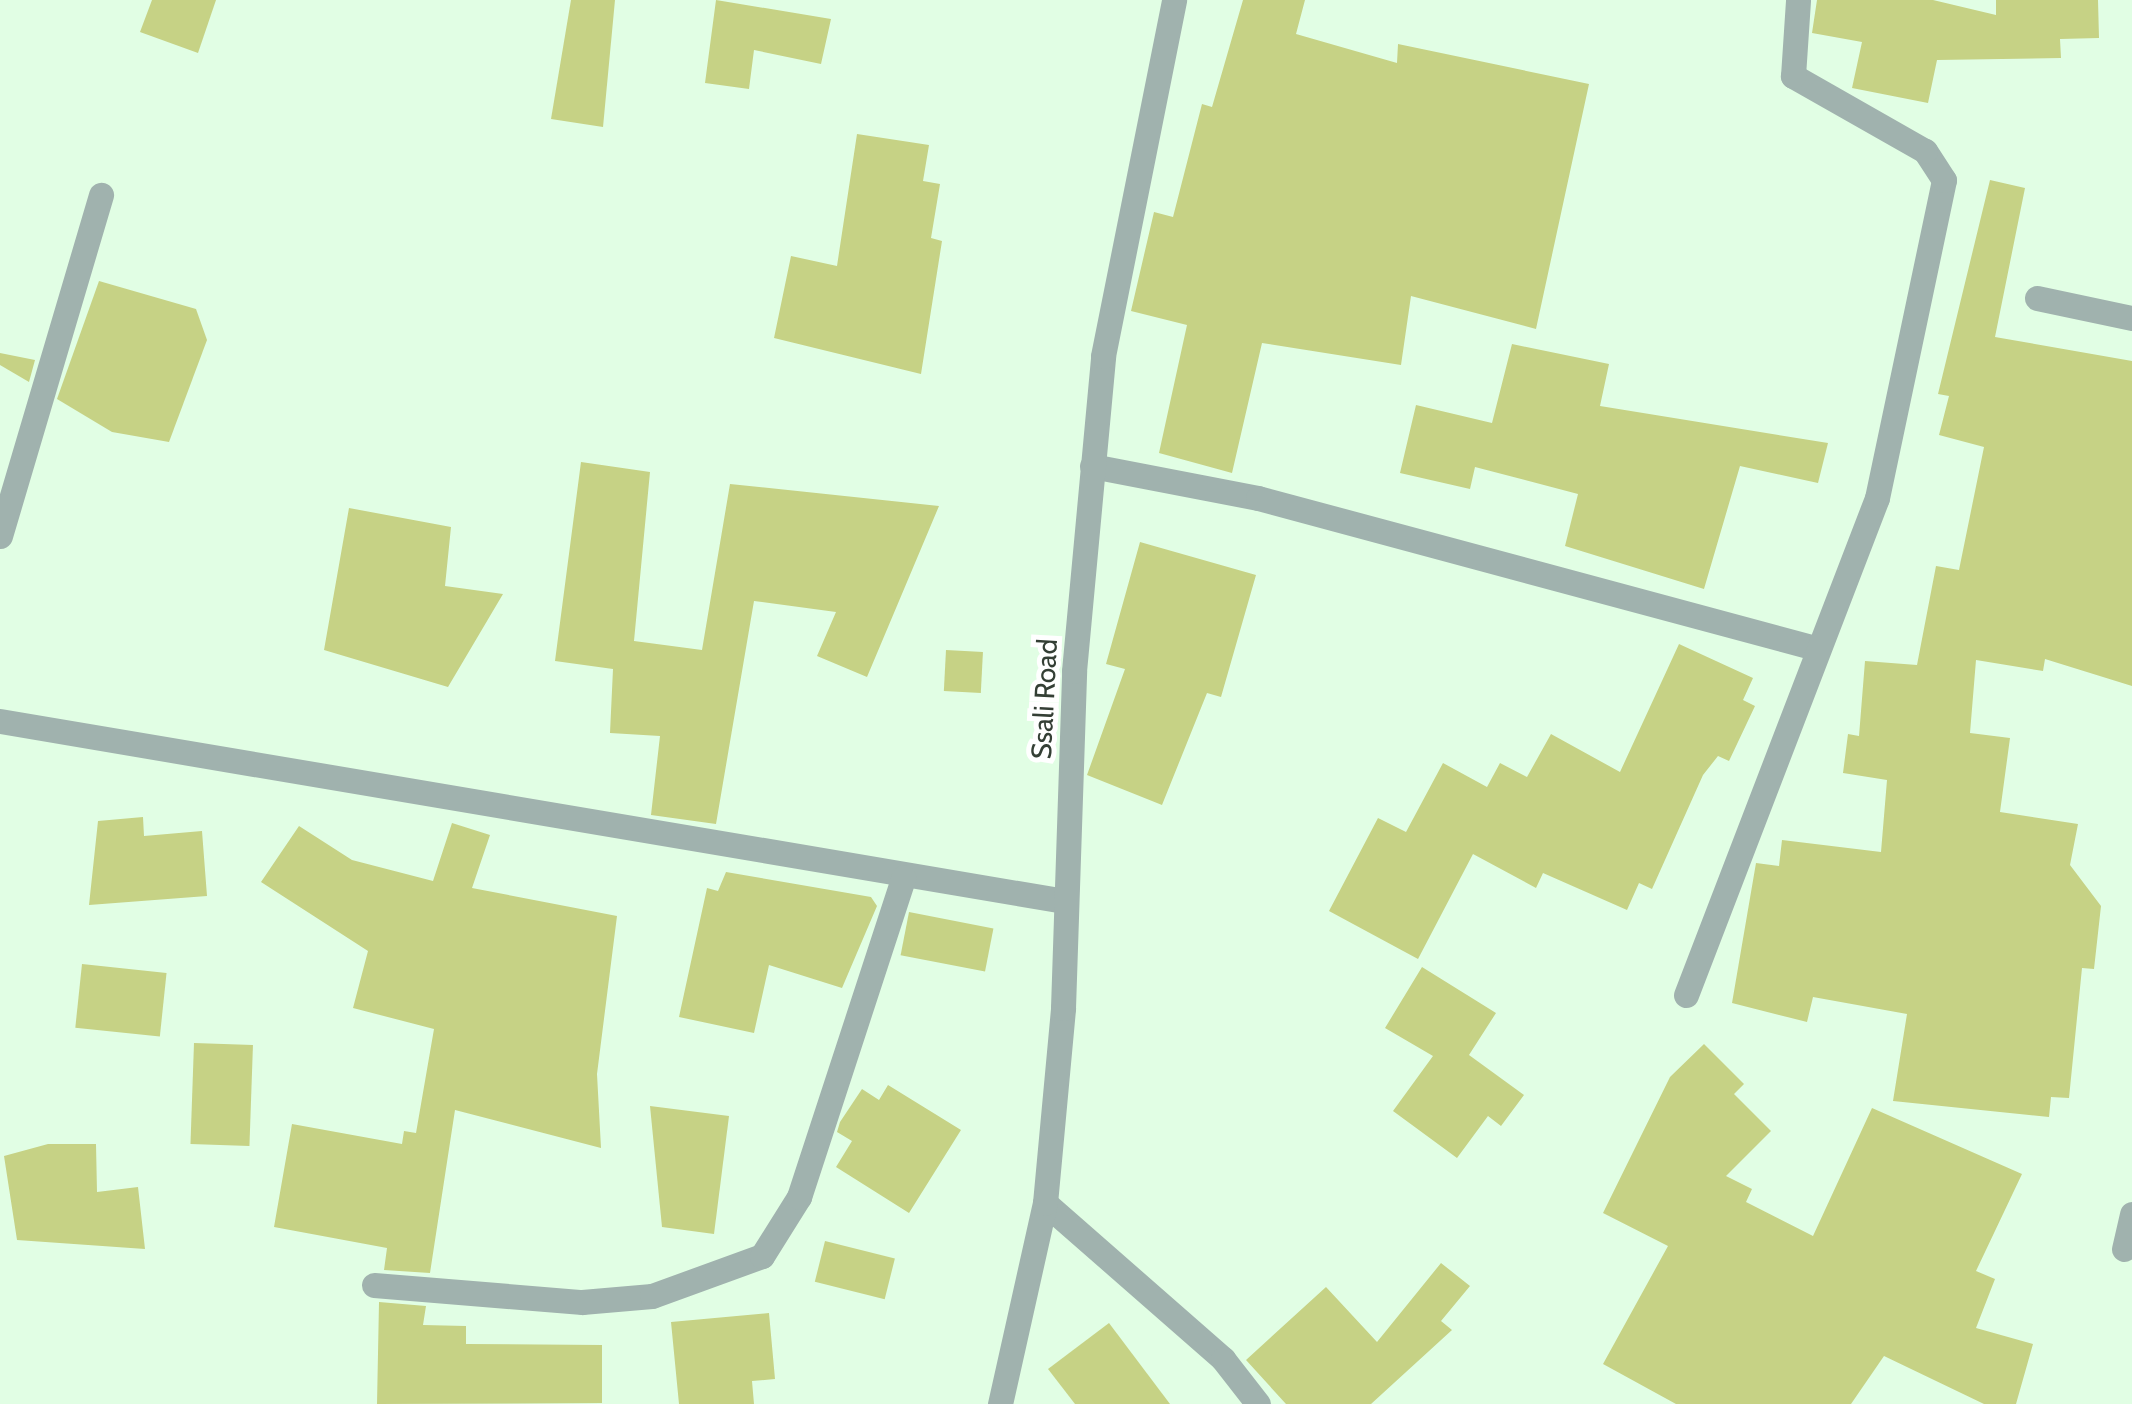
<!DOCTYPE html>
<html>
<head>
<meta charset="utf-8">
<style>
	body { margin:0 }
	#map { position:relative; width:2132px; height:1404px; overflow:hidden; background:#e1fee4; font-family:Cabin,sans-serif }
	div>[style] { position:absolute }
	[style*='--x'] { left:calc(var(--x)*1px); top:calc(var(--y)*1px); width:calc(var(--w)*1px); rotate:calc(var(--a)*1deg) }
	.building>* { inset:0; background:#c6d285; transform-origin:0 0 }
	.minor>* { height:25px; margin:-12.5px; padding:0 12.5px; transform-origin:12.5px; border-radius:12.5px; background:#a0b2ae }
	span { translate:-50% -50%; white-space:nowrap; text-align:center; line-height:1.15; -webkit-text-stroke:10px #fff; paint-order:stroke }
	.street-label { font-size:28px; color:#343f35 }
</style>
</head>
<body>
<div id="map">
	<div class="building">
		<div style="clip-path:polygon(152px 0,216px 0,198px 53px,140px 32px)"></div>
		<div style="clip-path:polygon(571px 0,615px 0,603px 127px,551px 119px)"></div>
		<div style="clip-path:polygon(716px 0,831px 19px,821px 64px,754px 50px,749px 89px,705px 83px)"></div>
		<div style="clip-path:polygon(1243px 0,1305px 0,1296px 34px,1397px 63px,1398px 44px,1589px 84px,1536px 329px,1411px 296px,1401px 365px,1262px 343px,1232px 473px,1159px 453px,1187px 325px,1131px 311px,1154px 212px,1173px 217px,1202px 104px,1212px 107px)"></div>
		<div style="clip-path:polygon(1817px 0,1933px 0,1996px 15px,1996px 0,2098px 0,2099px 38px,2060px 39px,2061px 58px,1937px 60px,1928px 103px,1852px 88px,1862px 42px,1812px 33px)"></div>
		<div style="clip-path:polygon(857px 134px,929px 145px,923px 181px,940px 184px,931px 238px,942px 241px,921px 374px,774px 338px,791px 256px,837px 266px)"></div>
		<div style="clip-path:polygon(1990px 180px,2025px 188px,1995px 337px,2132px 361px,2132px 686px,2045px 659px,2043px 671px,1976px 660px,1970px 733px,2010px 738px,2000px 812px,2078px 824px,2070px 865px,2101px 906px,2094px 969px,2082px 968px,2069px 1098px,2051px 1097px,2049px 1117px,1893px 1101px,1907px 1014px,1813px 997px,1807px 1022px,1732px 1003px,1756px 863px,1779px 866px,1782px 840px,1881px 852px,1887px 780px,1843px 773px,1848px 734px,1859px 736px,1865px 661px,1917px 665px,1936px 566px,1959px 570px,1984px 447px,1939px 435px,1949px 396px,1938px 394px)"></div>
		<div style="clip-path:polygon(99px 281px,196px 309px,207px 340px,169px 442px,112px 432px,57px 399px)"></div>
		<div style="clip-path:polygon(1512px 344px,1609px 364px,1600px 406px,1828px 443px,1818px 483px,1740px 466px,1704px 589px,1565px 546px,1578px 494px,1475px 467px,1470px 489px,1400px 473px,1416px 405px,1492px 423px)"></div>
		<div style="clip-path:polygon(0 353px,35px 360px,29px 382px,0 365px)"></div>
		<div style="clip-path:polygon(581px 462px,650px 472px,634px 641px,702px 650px,730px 484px,939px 506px,867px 677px,817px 656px,836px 612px,754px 601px,716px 824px,651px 815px,660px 736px,610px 733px,613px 669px,555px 661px)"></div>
		<div style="clip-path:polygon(349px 508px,451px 527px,445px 586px,503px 594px,448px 687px,324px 650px)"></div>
		<div style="clip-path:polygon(1140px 542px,1256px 575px,1221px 697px,1207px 693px,1162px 805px,1087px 775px,1125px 669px,1106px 664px)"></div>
		<div style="clip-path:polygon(1679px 644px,1753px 678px,1743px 700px,1755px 706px,1729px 761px,1718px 756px,1703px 775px,1652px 889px,1639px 883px,1627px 910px,1543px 873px,1536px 888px,1473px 854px,1418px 959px,1329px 911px,1378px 818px,1406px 832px,1443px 763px,1487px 787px,1500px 763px,1527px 777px,1551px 734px,1620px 772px)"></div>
		<div style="left:946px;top:650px;width:37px;height:41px;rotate:3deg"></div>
		<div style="clip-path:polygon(143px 817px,144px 836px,202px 831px,207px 896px,89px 905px,98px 821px)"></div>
		<div style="clip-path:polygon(452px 823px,490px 835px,472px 888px,617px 916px,597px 1074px,601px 1148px,455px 1110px,430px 1273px,384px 1270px,387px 1248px,274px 1227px,292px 1124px,402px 1144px,404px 1131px,416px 1133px,434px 1029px,353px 1008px,368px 951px,261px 882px,299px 826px,352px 860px,433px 881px)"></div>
		<div style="clip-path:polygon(726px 872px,871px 897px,877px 906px,842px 988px,769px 965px,754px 1033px,679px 1017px,707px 888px,718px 891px)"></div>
		<div style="left:909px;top:912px;width:86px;height:44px;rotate:11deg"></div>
		<div style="left:82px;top:964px;width:85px;height:64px;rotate:6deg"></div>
		<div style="clip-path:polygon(1422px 967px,1496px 1013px,1469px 1055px,1524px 1095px,1501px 1126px,1488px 1116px,1457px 1158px,1393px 1111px,1433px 1056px,1385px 1028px)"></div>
		<div style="left:194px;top:1043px;width:59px;height:101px;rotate:2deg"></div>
		<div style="clip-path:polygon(1704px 1044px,1744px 1084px,1734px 1094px,1771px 1131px,1726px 1176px,1752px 1189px,1746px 1202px,1813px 1236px,1872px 1108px,2022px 1174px,1976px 1271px,1995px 1279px,1976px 1328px,2033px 1344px,2016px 1404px,1984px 1404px,1884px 1356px,1851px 1404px,1676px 1404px,1603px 1364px,1668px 1246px,1603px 1213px,1670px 1077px)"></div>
		<div style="clip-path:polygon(888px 1085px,961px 1130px,909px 1213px,836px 1167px,852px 1141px,837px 1132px,840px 1122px,862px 1089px,879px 1100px)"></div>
		<div style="clip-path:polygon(650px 1106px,729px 1116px,714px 1234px,662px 1227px)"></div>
		<div style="clip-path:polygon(48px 1144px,96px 1144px,97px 1192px,138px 1187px,145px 1249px,17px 1240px,4px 1156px)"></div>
		<div style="left:825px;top:1241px;width:72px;height:42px;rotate:14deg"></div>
		<div style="clip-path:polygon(1441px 1263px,1470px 1286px,1441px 1321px,1452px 1330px,1371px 1404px,1286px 1404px,1246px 1360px,1326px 1287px,1377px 1342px)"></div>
		<div style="clip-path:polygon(379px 1302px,426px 1306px,423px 1325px,466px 1326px,466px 1344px,602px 1345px,602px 1403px,377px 1404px)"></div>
		<div style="clip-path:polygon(769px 1313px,775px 1379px,752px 1381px,754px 1404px,679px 1404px,671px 1322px)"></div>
		<div style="clip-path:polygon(1109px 1323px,1170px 1404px,1075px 1404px,1048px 1369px)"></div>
	</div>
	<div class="minor">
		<div style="--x:2037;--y:298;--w:97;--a:11.9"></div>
		<div style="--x:1092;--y:466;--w:169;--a:10.9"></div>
		<div style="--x:1258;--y:498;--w:577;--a:15.07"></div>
		<div style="--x:0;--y:536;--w:356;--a:-73.5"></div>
		<div style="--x:0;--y:721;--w:1079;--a:9.6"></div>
		<div style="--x:1686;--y:995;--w:532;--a:-68.98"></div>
		<div style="--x:1877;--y:498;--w:325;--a:-78.1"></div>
		<div style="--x:1944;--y:180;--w:35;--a:-123"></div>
		<div style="--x:1925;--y:151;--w:152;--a:-150.4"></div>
		<div style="--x:1793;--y:76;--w:76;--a:-86.2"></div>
		<div style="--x:1045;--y:1203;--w:237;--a:41.2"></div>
		<div style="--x:1223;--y:1359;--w:57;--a:52.1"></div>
		<div style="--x:2124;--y:1249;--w:36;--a:-77"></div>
		<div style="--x:374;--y:1285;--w:209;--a:4.7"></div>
		<div style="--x:582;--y:1302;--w:70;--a:-4.9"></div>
		<div style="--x:652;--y:1296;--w:117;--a:-20"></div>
		<div style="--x:762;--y:1256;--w:70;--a:-57.9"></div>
		<div style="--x:799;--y:1197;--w:336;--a:-71.9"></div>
		<div style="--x:1000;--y:1404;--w:206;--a:-77.4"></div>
		<div style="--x:1045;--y:1203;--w:196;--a:-84.7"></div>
		<div style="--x:1063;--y:1008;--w:337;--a:-88.1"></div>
		<div style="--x:1074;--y:671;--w:316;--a:-84.7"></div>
		<div style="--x:1103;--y:356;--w:363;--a:-78.7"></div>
	</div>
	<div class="street-label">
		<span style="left:1044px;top:699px;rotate:-87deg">Ssali Road</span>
	</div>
</div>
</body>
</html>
